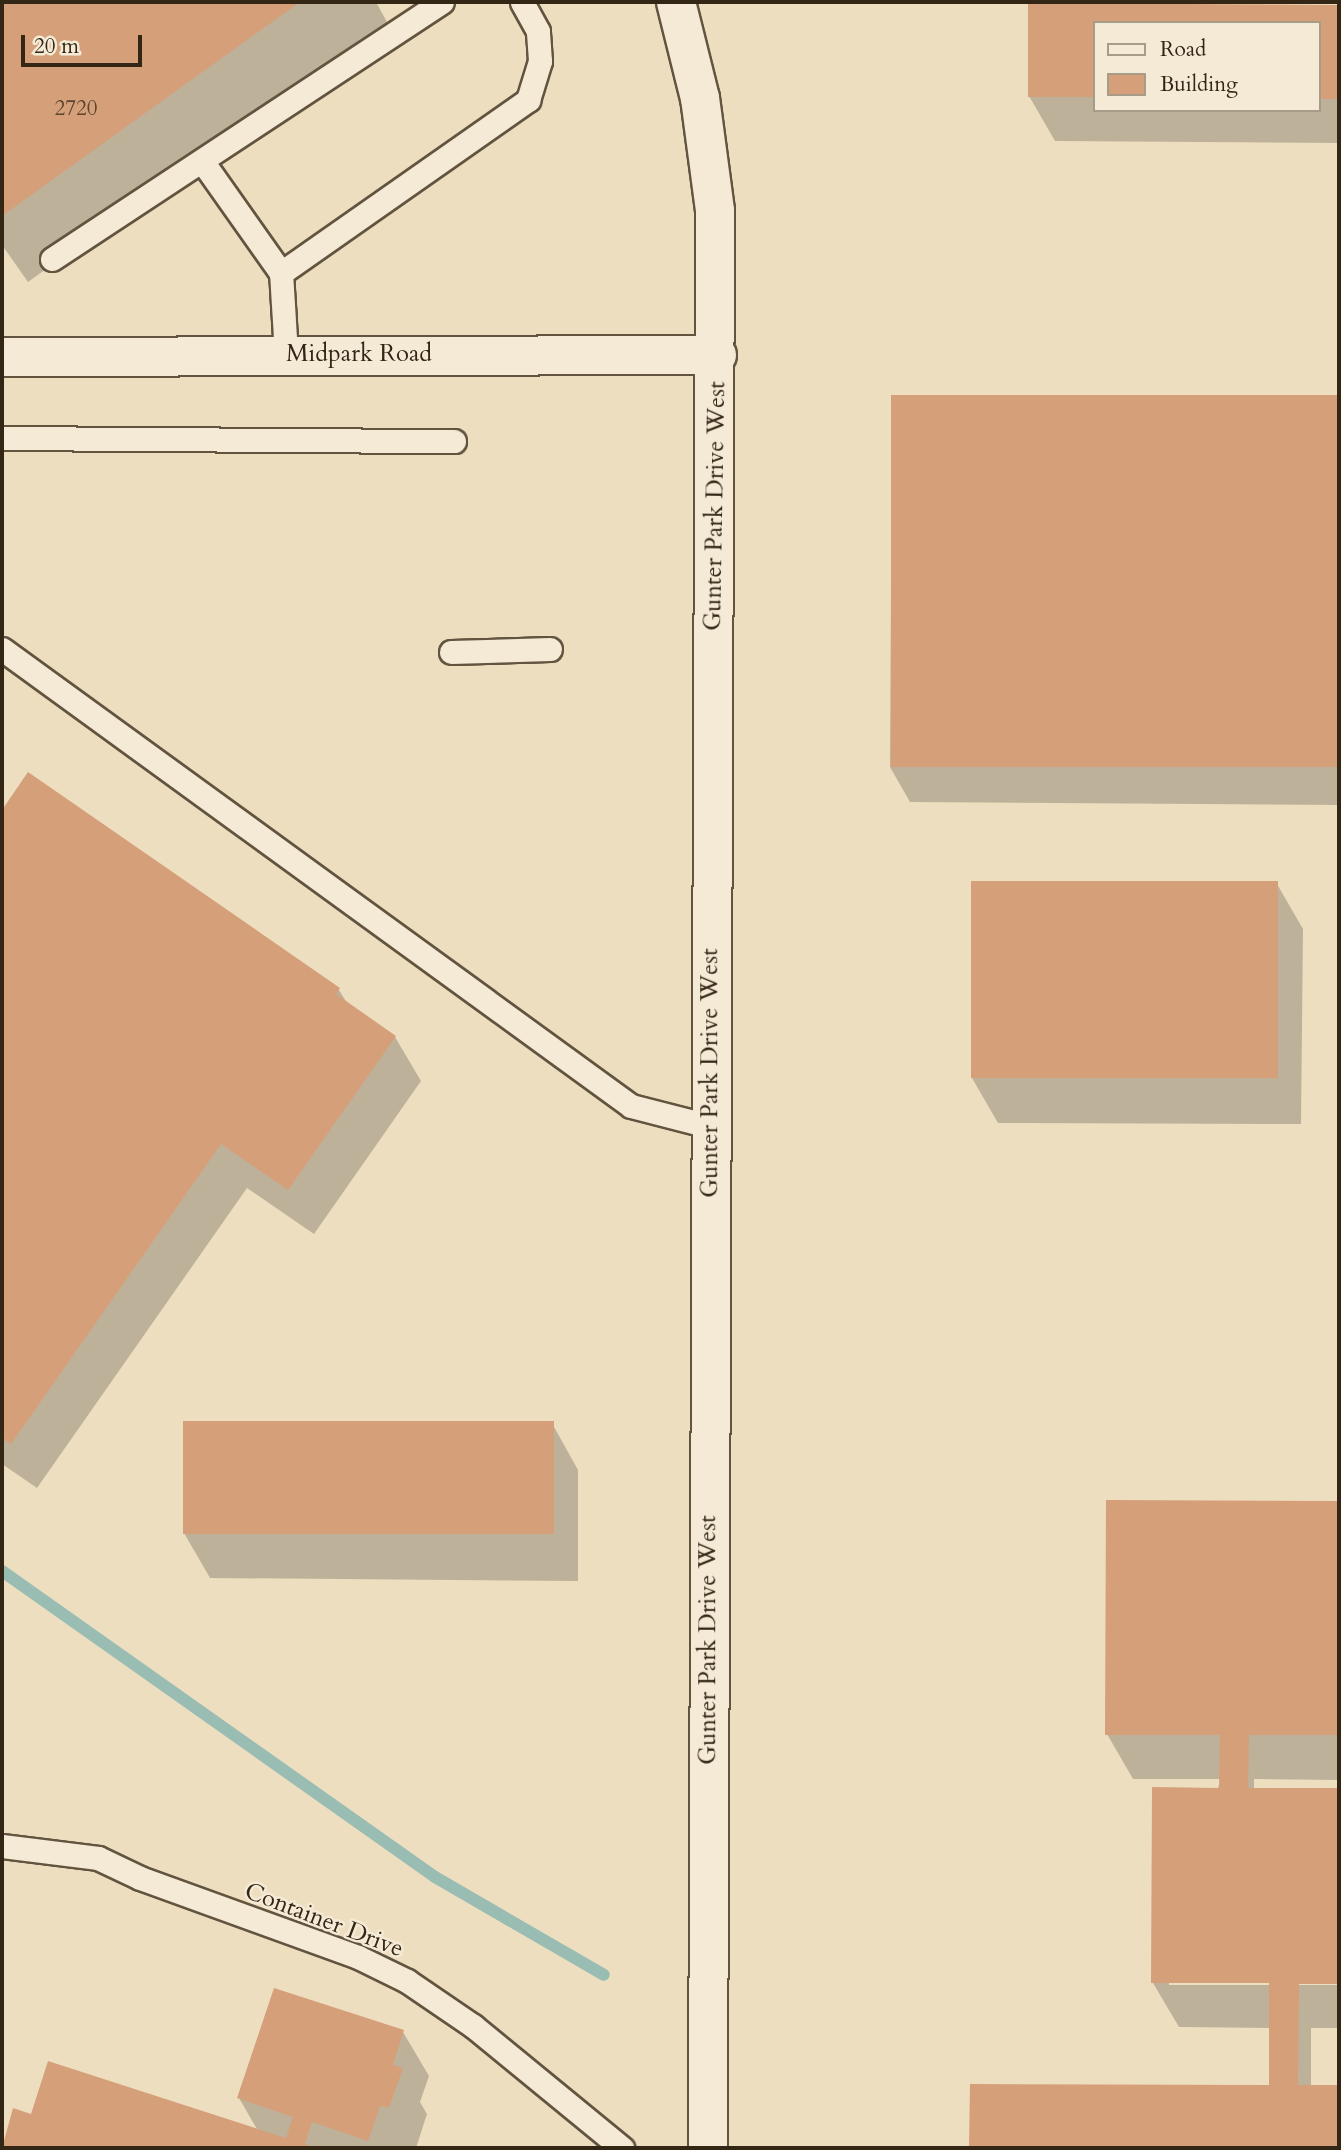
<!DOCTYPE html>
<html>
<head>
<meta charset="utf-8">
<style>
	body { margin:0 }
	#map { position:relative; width:1341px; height:2150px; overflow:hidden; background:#eedec0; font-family:Cardo,serif }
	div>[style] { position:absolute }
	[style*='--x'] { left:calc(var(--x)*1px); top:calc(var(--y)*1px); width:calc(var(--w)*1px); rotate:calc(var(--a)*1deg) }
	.shadow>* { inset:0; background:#0003 }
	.stream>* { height:12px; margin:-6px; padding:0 6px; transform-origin:6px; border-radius:6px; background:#99bcb3 }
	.building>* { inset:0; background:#d59f7a; transform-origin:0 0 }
	.roads { filter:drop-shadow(2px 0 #62543f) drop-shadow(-2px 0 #62543f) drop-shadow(0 2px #62543f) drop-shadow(0 -2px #62543f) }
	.lane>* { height:23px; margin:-11.5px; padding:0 11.5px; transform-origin:11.5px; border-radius:11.5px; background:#f4ead6 }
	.street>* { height:38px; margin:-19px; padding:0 19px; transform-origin:19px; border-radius:19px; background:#f4ead6 }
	span { translate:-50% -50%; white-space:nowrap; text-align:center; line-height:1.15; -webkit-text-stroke:5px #f4ead6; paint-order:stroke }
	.number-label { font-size:21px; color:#5c442e }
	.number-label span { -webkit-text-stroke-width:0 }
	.street-label { font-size:24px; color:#342614 }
	.frame { position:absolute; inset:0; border:4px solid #342614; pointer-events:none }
	.legend { position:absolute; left:1093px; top:21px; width:228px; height:91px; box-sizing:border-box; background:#f4ead6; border:2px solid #a79c88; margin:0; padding:9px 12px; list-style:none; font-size:21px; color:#342614 }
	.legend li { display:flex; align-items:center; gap:14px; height:35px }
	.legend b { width:35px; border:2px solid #a79c88 }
	.scale { position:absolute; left:21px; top:35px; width:121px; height:32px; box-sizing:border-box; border:4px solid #342614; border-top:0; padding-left:9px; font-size:21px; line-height:24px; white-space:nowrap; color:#342614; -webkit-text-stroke:5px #f4ead6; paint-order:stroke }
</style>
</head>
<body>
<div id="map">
	<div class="shadow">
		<div style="clip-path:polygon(2px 2px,376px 2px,388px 24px,28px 282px,2px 245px)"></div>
		<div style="clip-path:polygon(evenodd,1030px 5px,1339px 7px,1339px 143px,1055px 141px,1029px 96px,1030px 5px,1094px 23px,1318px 23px,1318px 110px,1094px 110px,1094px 23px)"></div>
		<div style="clip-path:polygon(892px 396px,1339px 400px,1339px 805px,910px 802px,890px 767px)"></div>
		<div style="clip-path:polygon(29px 775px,339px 990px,347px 1003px,395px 1037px,421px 1081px,314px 1234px,247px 1188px,37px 1488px,2px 1464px,2px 813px)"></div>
		<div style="clip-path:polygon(1277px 884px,1303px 929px,1301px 1124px,998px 1123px,972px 1078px)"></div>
		<div style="clip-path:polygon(553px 1425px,578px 1470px,578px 1581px,210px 1578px,184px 1533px)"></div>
		<div style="clip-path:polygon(evenodd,1108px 1502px,1339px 1503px,1339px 1780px,1254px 1779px,1254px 1789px,1339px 1790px,1339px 1982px,1279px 1985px,1339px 1985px,1339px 2028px,1311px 2028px,1311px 2087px,1339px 2087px,1339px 2148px,971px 2148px,971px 2086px,1272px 2087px,1271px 2028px,1179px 2027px,1153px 1983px,1221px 1779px,1133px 1779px,1107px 1734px,1108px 1502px,1169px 1981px,1271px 1982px,1271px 1985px,1169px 1985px,1169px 1981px)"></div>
		<div style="clip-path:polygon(403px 2032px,429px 2076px,420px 2102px,427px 2114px,416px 2148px,2px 2148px,15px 2110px,32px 2116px,258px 2131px,239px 2098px)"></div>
	</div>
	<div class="stream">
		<div style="--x:2;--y:1571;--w:530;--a:35.25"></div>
		<div style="--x:435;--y:1877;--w:195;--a:30.1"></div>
	</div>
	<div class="building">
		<div style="clip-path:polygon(2px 2px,300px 2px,2px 216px)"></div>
		<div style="clip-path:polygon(1028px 3px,1339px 5px,1339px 99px,1318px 99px,1318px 23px,1094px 23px,1094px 97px,1028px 97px)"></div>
		<div style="left:891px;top:395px;width:448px;height:372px"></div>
		<div style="clip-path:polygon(28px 772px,340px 988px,336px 994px,396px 1036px,288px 1190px,221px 1144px,11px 1444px,2px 1438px,2px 810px)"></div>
		<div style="left:971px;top:881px;width:307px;height:197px"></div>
		<div style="left:183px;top:1421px;width:371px;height:113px"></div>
		<div style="clip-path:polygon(1106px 1500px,1339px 1501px,1339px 1735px,1249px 1735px,1248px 1788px,1339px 1788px,1339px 1984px,1299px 1984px,1298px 2085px,1339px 2085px,1339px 2148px,969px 2148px,970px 2084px,1269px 2085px,1269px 1983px,1151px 1983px,1152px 1787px,1219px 1788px,1220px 1735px,1105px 1735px)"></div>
		<div style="clip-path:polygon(274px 1988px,404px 2030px,393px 2065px,403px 2068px,389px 2108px,380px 2106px,368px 2141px,312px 2122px,305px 2144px,315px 2148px,2px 2148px,13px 2108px,31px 2114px,48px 2061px,286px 2138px,293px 2117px,237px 2098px)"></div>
	</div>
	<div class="roads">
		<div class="lane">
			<div style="--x:202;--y:161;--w:137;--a:54.8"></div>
			<div style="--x:52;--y:259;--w:467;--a:-33.4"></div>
			<div style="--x:286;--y:354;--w:81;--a:-93.5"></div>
			<div style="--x:281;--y:273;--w:302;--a:-35"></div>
			<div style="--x:528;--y:100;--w:41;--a:-72.9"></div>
			<div style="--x:540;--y:61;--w:30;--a:-94"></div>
			<div style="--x:538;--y:31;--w:33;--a:-119"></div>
			<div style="--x:2;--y:438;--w:452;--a:0.4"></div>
			<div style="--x:2;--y:649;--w:777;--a:36"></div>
			<div style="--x:631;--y:1106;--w:81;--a:14.4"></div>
			<div style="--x:451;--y:652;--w:99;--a:-1.7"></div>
			<div style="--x:2;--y:1846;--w:97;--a:7.1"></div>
			<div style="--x:98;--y:1858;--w:47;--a:25.5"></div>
			<div style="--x:140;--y:1878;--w:232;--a:19.9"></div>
			<div style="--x:358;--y:1957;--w:55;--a:26.1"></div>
			<div style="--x:407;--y:1981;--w:80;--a:34.3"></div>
			<div style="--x:473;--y:2026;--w:193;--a:39.3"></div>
		</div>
		<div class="street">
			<div style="--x:676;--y:2;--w:99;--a:76"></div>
			<div style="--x:700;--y:98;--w:114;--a:82.4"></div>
			<div style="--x:715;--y:211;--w:1937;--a:90.21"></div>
			<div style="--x:2;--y:357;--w:715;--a:-0.16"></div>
		</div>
	</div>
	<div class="number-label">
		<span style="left:76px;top:109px">2720</span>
	</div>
	<div class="street-label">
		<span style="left:359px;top:354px">Midpark Road</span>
		<span style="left:715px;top:506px;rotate:-89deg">Gunter Park Drive West</span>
		<span style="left:710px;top:1073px;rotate:-90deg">Gunter Park Drive West</span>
		<span style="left:708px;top:1640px;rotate:-90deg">Gunter Park Drive West</span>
		<span style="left:324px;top:1920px;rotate:21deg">Container Drive</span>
	</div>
	<div class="frame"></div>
	<ul class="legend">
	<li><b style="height:9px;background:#f4ead6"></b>Road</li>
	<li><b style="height:19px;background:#d59f7a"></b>Building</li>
	</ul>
	<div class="scale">20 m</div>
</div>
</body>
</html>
